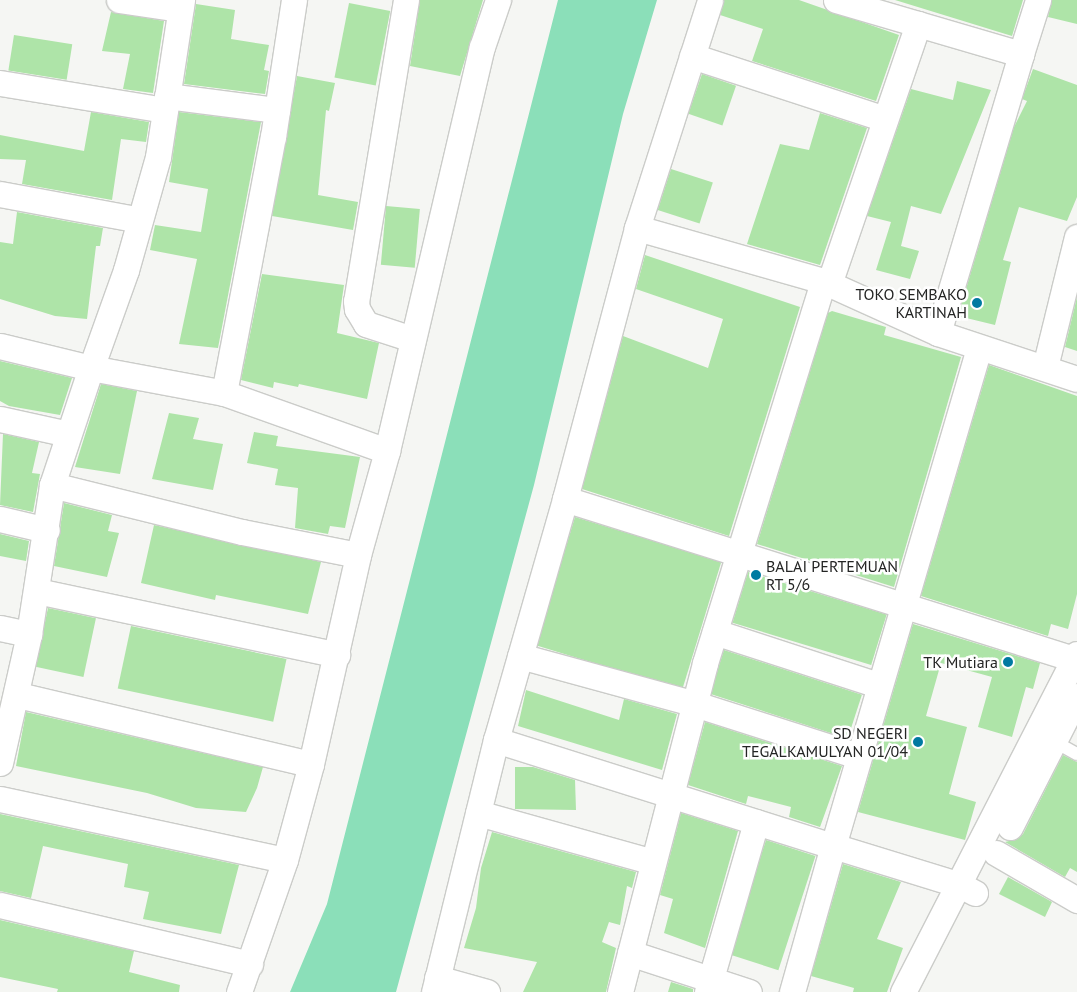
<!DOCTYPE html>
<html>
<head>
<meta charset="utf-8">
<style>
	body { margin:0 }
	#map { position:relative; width:1077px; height:992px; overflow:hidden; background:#f5f6f3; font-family:"PT Sans",sans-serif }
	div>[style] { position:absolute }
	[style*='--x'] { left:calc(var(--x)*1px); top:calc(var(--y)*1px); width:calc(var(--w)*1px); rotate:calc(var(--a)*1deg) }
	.water>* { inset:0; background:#8bdfb9 }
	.building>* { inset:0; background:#aee4a8; transform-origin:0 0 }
	.roads { filter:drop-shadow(1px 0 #cbccc9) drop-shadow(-1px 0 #cbccc9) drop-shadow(0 1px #cbccc9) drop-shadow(0 -1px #cbccc9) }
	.service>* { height:12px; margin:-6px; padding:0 6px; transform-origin:6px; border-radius:6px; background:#fff }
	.minor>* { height:25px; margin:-12.5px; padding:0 12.5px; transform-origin:12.5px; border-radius:12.5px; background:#fff }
	.dots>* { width:14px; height:14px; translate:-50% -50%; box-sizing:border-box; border:2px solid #fff; border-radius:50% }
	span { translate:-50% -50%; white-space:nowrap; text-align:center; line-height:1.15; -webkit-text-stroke:5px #fff; paint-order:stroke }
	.poi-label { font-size:16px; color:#242524 }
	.right { translate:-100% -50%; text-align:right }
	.left { translate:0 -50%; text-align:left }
</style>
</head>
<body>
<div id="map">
	<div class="water">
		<div style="clip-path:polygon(558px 0,657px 0,623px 114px,534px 485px,396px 992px,290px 992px,327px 904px)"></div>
	</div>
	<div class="building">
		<div style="clip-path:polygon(420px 0,483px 0,460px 76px,410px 66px)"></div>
		<div style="clip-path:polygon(724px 0,799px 0,899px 35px,876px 101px,752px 61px,763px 29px,720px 15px)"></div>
		<div style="clip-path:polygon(895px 0,1023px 0,1012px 36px)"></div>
		<div style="clip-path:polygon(1052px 0,1077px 0,1077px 24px,1048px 17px)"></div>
		<div style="left:349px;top:3px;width:42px;height:76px;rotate:11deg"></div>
		<div style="clip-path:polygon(196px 4px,235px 10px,231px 39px,269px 45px,264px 70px,269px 71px,265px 94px,184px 84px)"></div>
		<div style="clip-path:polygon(111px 12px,164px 21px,153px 93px,123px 89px,130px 54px,102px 51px)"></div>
		<div style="left:14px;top:35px;width:59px;height:36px;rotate:9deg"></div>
		<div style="clip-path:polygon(1033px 69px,1077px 85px,1077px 197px,1067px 221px,1019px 207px,1003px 260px,1011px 262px,995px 325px,958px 316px,1014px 127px,1027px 101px,1022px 99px)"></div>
		<div style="left:702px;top:74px;width:36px;height:42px;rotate:19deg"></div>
		<div style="clip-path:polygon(297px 76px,335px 83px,329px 111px,326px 110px,318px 195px,358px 202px,353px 230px,272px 216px)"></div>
		<div style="clip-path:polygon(957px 81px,991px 90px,941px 214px,911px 206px,901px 246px,919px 251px,910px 279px,876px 270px,891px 222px,867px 216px,911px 89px,953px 100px)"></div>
		<div style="clip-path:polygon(91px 112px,149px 122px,146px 142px,121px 139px,112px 200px,22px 184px,26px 160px,0 159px,0 135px,84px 151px)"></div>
		<div style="clip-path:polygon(179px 112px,261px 122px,218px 348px,179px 344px,197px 259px,150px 250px,155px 225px,201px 232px,208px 189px,169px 182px)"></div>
		<div style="clip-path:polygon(820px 113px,867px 128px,820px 265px,747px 244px,780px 144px,809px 150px)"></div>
		<div style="left:671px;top:169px;width:44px;height:43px;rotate:18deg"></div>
		<div style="left:386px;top:206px;width:34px;height:59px;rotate:5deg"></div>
		<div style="clip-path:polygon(17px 212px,103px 228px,100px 246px,96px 246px,87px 319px,55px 316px,0 299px,0 242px,13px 244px)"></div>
		<div style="clip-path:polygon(645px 255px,800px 307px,729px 536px,582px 489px,623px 336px,708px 368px,723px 319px,636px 289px)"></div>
		<div style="clip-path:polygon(262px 274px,344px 285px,337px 333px,379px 343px,367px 399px,299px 384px,298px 387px,274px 382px,273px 388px,241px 380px)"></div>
		<div style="clip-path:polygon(1077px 297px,1077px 351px,1065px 347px)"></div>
		<div style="clip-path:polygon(832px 311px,886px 327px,884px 335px,961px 357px,894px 587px,757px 544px,828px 313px)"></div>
		<div style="clip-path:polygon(0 361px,72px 378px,60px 415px,9px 406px,0 401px)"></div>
		<div style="clip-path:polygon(989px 365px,1077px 396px,1077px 594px,1068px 629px,1051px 624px,1048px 636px,921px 596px)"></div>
		<div style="clip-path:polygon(101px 384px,137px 391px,120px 474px,75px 467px)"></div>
		<div style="clip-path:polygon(169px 413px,199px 418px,193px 439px,223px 444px,213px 490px,152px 479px)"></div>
		<div style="clip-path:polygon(254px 432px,278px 436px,276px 446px,360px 457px,345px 528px,330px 526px,328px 534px,295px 528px,298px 488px,275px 485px,278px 469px,247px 463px)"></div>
		<div style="clip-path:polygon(3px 434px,39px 442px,32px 473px,40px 474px,33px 512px,0 505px)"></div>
		<div style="clip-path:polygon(64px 503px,112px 515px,108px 531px,119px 533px,107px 577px,54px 566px)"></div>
		<div style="left:575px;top:517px;width:153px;height:134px;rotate:17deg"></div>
		<div style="clip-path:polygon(154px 525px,321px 562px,308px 614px,216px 595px,215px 600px,141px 583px)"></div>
		<div style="clip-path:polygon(0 534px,29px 541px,26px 561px,0 556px)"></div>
		<div style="left:748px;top:572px;width:145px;height:53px;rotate:17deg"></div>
		<div style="left:48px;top:608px;width:49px;height:60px;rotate:12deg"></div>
		<div style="clip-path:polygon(913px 624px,1040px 663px,1033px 689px,1026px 687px,1012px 737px,978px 727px,992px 677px,941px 663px,926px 716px,967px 727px,949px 794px,976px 802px,965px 840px,858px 812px)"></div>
		<div style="left:131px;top:626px;width:159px;height:64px;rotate:12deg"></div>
		<div style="left:724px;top:650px;width:145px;height:46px;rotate:18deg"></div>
		<div style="clip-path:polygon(526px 690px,619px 720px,624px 699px,677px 714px,662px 770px,518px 726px)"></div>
		<div style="clip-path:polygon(26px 712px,263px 767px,257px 788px,246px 812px,196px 808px,147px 793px,16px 766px)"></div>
		<div style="clip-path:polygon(705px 722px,842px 766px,820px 827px,789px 817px,791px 807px,748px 796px,746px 804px,688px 785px)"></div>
		<div style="clip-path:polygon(1063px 755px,1077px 762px,1077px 872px,1070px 868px,1065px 877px,1005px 842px,1017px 839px,1023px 834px)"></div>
		<div style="clip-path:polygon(515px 767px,533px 767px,575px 780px,576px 810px,515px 809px)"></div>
		<div style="clip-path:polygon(681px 813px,738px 831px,705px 948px,664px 933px,673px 899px,660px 895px)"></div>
		<div style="clip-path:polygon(0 814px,239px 865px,221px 934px,143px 919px,149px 892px,124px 887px,128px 864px,43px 846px,31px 898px,0 891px)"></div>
		<div style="clip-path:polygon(492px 832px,636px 872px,632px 888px,627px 886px,620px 925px,609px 922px,602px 942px,616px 948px,606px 992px,523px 992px,537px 962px,464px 948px,476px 908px,481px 868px)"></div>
		<div style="left:766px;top:840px;width:52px;height:120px;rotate:18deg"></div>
		<div style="clip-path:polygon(843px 864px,901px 882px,877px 939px,903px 948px,887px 992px,853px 992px,854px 988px,811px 976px)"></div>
		<div style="clip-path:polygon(1008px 877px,1052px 902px,1045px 917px,999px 894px)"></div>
		<div style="clip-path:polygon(0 920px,134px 951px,129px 972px,180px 985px,179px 992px,57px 992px,58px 989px,0 977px)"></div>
		<div style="clip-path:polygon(671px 982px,693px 989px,693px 992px,668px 992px)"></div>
	</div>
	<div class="roads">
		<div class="service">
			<div style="--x:1055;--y:742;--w:25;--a:29"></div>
		</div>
		<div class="minor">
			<div style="--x:119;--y:0;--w:62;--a:8.4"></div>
			<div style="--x:406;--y:0;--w:305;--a:99.4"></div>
			<div style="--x:356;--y:301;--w:8;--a:83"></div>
			<div style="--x:357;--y:309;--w:17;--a:59"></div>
			<div style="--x:366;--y:324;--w:48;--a:18.1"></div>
			<div style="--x:836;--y:0;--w:193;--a:16.3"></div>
			<div style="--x:1021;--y:54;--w:57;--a:-72.5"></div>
			<div style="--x:692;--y:56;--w:203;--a:18.1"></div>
			<div style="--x:0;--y:83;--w:167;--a:9.3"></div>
			<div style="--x:167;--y:96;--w:111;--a:7.3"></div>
			<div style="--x:0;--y:194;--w:142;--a:10.5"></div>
			<div style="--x:637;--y:228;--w:239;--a:-72.2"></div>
			<div style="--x:829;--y:284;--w:275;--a:-71.1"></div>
			<div style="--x:938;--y:333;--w:291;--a:-73.4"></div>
			<div style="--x:0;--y:346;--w:94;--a:13.6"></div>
			<div style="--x:91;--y:368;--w:104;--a:-70.3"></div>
			<div style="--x:126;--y:270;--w:117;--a:-74.2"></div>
			<div style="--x:158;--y:157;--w:159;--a:-81.3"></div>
			<div style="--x:1045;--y:367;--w:134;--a:-76.2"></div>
			<div style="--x:224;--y:393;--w:261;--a:-79.2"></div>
			<div style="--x:273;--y:137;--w:139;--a:-81.3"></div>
			<div style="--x:0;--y:419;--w:70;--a:12.4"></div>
			<div style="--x:52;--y:485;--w:196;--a:13.9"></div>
			<div style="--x:242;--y:532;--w:118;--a:11.2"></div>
			<div style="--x:565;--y:499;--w:537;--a:17.46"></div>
			<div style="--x:0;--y:519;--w:48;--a:13.2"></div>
			<div style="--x:37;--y:591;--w:307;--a:12"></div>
			<div style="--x:0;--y:628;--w:30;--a:12"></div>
			<div style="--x:715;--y:632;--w:171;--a:18"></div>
			<div style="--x:520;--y:656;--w:181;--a:15.3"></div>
			<div style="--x:695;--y:704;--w:171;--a:17.7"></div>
			<div style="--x:18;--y:695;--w:301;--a:13.3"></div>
			<div style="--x:496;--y:740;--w:353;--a:17.5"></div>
			<div style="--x:833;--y:846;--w:152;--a:105.7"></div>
			<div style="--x:0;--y:763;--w:132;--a:-77.3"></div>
			<div style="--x:29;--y:634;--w:151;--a:-81.2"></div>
			<div style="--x:52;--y:485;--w:123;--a:-71.6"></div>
			<div style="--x:91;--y:368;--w:135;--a:10.6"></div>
			<div style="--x:224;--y:393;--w:173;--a:19.6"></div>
			<div style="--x:0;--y:799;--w:291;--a:12.1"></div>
			<div style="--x:478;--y:813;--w:182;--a:15.6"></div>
			<div style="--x:1010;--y:827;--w:147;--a:-62.9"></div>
			<div style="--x:996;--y:853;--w:94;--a:30.1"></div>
			<div style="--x:975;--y:893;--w:17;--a:-152"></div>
			<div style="--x:960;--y:885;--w:133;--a:-162.9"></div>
			<div style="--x:833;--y:846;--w:519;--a:-73.66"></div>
			<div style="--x:0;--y:905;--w:257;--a:13.3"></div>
			<div style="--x:630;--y:953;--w:125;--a:18.1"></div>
			<div style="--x:437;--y:978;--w:52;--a:15.6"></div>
			<div style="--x:239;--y:992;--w:140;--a:-70.8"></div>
			<div style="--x:285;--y:860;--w:99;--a:-74.8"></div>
			<div style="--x:311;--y:764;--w:214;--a:-77.3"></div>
			<div style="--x:358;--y:555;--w:108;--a:-74.4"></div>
			<div style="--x:387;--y:451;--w:415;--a:-76.8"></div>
			<div style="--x:482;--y:47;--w:50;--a:-71.2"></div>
			<div style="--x:434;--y:992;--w:260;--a:-76.2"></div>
			<div style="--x:496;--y:740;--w:251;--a:-74"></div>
			<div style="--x:565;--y:499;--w:280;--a:-75.1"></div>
			<div style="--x:637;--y:228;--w:193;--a:15.9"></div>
			<div style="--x:823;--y:281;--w:126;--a:24.3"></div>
			<div style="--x:938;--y:333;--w:146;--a:18.3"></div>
			<div style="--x:620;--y:992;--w:340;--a:-75.5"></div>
			<div style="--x:705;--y:663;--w:400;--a:-72.8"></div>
			<div style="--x:707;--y:992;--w:177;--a:-73.9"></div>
			<div style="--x:903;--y:992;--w:380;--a:-62.8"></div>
		</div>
	</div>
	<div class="dots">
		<div style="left:977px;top:303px;background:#007aa1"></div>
		<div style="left:756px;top:575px;background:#007aa1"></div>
		<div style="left:1008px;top:662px;background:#007aa1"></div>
		<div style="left:918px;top:742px;background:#007aa1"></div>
	</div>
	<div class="poi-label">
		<span class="right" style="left:967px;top:303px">TOKO SEMBAKO<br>KARTINAH</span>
		<span class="left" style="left:766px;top:575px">BALAI PERTEMUAN<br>RT 5/6</span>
		<span class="right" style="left:998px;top:662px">TK Mutiara</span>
		<span class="right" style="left:908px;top:742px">SD NEGERI<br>TEGALKAMULYAN 01/04</span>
	</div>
</div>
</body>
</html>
